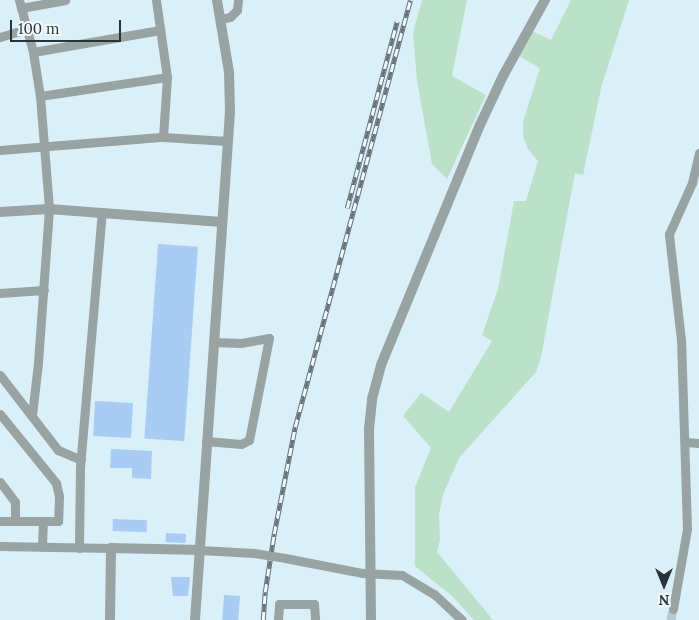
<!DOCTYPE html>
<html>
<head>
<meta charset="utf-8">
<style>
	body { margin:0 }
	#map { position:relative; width:699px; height:620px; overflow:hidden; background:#d9f0f8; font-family:Lora,serif }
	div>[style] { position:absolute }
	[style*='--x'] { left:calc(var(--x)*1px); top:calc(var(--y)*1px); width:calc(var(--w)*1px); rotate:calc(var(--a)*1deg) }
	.green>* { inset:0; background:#bce1c9 }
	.building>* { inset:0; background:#a9ccf4; transform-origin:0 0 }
	.minor-tunnel>* { height:9px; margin-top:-4.5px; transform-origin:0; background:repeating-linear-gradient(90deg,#b6cad1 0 9px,transparent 0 13.5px) }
	.minor>* { height:9px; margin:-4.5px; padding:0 4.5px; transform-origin:4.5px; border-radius:4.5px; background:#98a3a2 }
	.tertiary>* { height:10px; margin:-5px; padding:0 5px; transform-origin:5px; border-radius:5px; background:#98a3a2 }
	.rail>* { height:4.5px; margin-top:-2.25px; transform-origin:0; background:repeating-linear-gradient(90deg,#f1fbfe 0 8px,#677479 0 16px); box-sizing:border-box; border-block:1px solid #677479 }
	.minor-bridge>* { height:9px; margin:-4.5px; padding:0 4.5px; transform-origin:4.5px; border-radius:4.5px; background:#98a3a2 }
	span { translate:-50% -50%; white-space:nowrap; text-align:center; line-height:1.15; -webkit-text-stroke:5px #f1fbfe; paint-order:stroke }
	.north { position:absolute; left:639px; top:560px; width:50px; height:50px; -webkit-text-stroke:4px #f1fbfe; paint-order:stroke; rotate:180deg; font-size:14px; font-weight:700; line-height:20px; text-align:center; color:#2a3336 }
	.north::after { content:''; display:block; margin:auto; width:18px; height:22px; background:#2a3336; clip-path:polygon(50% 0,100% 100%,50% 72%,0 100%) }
	.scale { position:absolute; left:10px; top:20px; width:111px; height:22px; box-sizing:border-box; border:2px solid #2a3336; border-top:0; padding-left:6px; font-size:15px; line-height:18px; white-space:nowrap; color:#2a3336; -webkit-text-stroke:4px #f1fbfe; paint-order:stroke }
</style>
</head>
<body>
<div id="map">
	<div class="green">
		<div style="clip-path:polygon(422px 0,467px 0,452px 76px,486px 95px,447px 179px,432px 164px,417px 81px,413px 33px)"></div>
		<div style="clip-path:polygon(571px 0,629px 0,601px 88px,583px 175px,575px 173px,541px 357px,536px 372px,459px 458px,443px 495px,439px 514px,440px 540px,437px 552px,493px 620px,474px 620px,453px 597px,415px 566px,415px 487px,431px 448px,403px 416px,421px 393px,449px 412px,492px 341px,482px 335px,498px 289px,514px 201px,526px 201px,538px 161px,528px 149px,523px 136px,523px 122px,540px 68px,519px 56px,532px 31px,551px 40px)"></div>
	</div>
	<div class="building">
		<div style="left:158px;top:244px;width:40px;height:195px;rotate:4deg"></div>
		<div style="left:95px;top:401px;width:38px;height:35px;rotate:3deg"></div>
		<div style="clip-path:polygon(111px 449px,152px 451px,151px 479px,132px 478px,132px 468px,110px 468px)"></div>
		<div style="left:113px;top:519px;width:34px;height:12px;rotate:2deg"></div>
		<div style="left:166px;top:533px;width:20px;height:9px;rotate:3deg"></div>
		<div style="clip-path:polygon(171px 577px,190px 577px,188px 596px,173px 596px)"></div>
		<div style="left:224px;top:595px;width:16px;height:25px;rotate:4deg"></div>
	</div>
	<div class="minor-tunnel">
		<div style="--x:671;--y:620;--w:11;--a:-80"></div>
	</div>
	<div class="minor">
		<div style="--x:19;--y:0;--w:54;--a:74.9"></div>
		<div style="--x:33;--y:52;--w:45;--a:81"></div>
		<div style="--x:40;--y:96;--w:113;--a:85.4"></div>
		<div style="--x:49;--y:209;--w:154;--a:94.1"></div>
		<div style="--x:38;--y:363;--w:52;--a:96.6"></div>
		<div style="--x:156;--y:0;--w:78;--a:81.9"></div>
		<div style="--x:167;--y:77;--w:60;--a:93.8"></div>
		<div style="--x:21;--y:8;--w:45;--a:-10.3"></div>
		<div style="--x:220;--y:19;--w:10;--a:-11"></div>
		<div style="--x:230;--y:17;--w:10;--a:-45"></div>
		<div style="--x:237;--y:10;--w:10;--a:-84"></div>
		<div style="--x:0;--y:37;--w:27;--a:-17"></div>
		<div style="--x:33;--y:52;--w:129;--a:-9.8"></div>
		<div style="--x:40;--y:96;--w:128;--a:-8.5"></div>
		<div style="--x:0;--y:150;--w:164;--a:-4.6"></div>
		<div style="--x:163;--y:137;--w:64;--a:3.6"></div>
		<div style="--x:0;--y:293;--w:44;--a:-3.9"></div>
		<div style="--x:0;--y:375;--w:95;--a:52.3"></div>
		<div style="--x:58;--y:450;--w:25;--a:23"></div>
		<div style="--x:0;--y:414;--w:89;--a:50.9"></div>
		<div style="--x:56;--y:483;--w:13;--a:77"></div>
		<div style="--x:59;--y:496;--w:25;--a:92"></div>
		<div style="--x:58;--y:521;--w:58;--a:180"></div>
		<div style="--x:206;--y:441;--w:35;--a:5"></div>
		<div style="--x:241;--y:444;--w:9;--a:-27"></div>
		<div style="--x:249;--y:440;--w:104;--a:-78.9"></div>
		<div style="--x:269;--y:338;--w:28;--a:170"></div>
		<div style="--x:241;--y:343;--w:28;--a:-178"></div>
		<div style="--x:685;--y:442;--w:14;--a:4"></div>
		<div style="--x:0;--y:482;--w:25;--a:53"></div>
		<div style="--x:15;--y:502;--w:19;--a:90"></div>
		<div style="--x:0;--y:546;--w:111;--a:1"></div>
		<div style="--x:42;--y:547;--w:26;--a:-88"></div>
		<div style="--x:79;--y:548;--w:81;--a:-89.3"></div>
		<div style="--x:80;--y:467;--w:256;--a:-85.1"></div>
		<div style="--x:200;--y:550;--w:54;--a:3.2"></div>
		<div style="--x:285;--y:558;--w:78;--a:11"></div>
		<div style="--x:362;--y:573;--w:40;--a:2.9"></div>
		<div style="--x:402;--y:575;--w:37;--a:31"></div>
		<div style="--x:434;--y:594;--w:38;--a:43"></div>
		<div style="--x:673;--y:609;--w:81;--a:-80.1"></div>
		<div style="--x:687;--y:529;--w:189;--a:-91.8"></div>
		<div style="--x:681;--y:340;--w:107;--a:-96.5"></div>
		<div style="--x:669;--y:234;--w:56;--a:-65.7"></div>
		<div style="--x:692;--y:183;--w:31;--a:-77"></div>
		<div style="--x:278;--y:620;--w:16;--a:-86"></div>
		<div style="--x:279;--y:604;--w:35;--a:0"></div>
		<div style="--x:314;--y:604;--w:16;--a:86"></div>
	</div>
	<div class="tertiary">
		<div style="--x:0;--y:212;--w:49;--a:-3.5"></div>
		<div style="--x:49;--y:209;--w:173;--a:4.3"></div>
		<div style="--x:110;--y:620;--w:72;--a:-89.2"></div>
		<div style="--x:111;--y:548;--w:89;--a:1.3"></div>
		<div style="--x:195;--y:620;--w:509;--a:-86.06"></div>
		<div style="--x:230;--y:112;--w:40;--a:-91.4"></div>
		<div style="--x:229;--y:72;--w:73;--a:-99.5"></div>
		<div style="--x:371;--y:620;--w:191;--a:-90.6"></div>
		<div style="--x:369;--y:429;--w:30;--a:-84"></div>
		<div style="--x:372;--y:399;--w:35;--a:-75"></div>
		<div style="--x:381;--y:365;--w:260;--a:-67.6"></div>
		<div style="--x:480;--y:125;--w:54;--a:-64.9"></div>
		<div style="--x:503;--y:76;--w:87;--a:-61.1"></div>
	</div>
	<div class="rail">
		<div style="--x:347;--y:208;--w:193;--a:-75"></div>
		<div style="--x:263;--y:620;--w:28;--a:-86"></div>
		<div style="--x:265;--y:592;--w:59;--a:-81.2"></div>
		<div style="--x:274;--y:534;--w:109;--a:-78.9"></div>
		<div style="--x:295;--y:427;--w:442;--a:-74.9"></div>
	</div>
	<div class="minor-bridge">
		<div style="--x:254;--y:553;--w:31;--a:9"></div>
	</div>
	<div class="north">N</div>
	<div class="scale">100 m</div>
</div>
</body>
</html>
